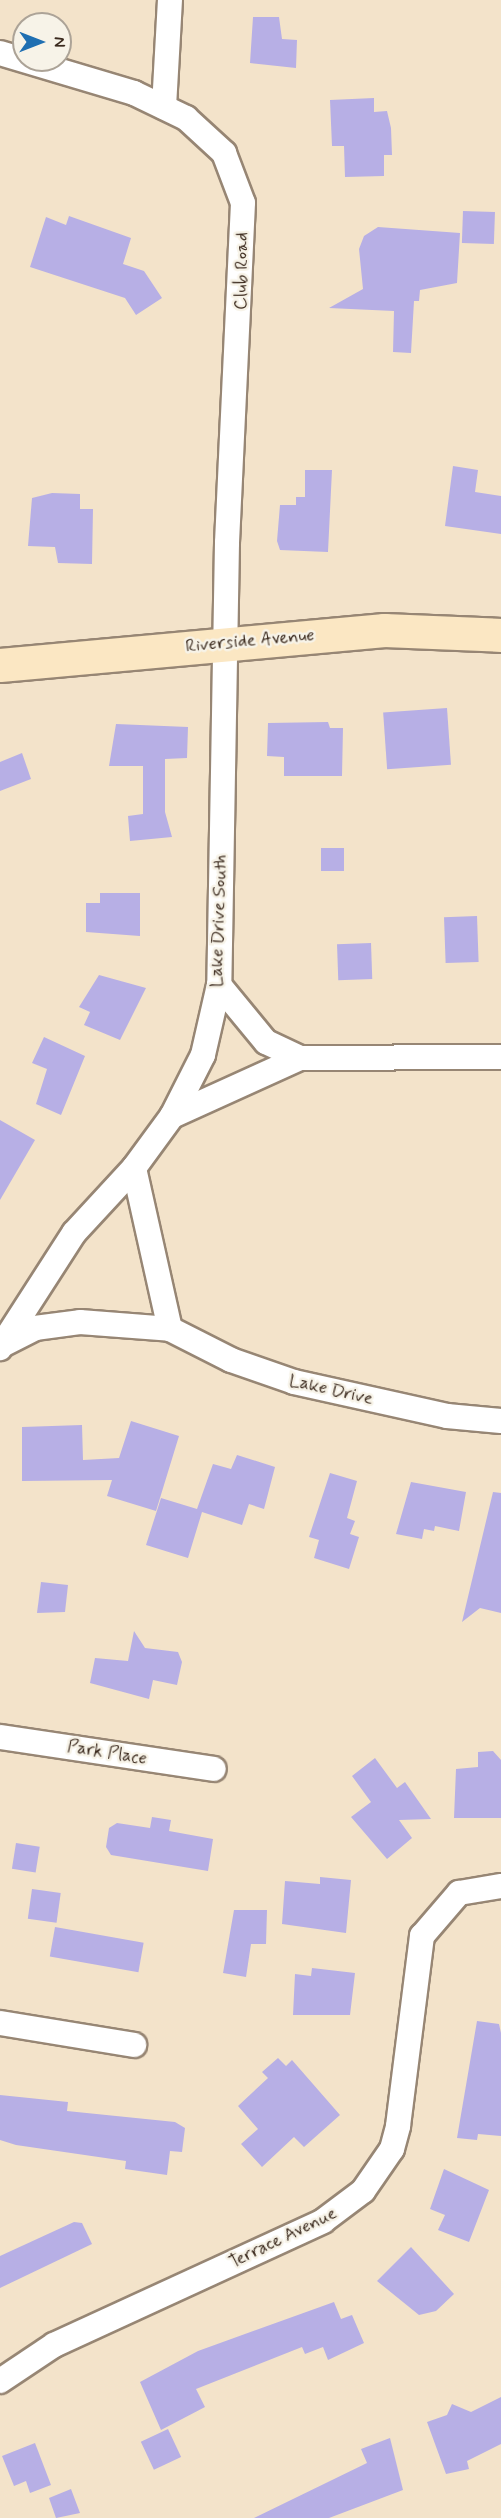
<!DOCTYPE html>
<html>
<head>
<meta charset="utf-8">
<style>
	body { margin:0 }
	#map { position:relative; width:501px; height:2518px; overflow:hidden; background:#f3e3ca; font-family:Mynerve,sans-serif }
	div>[style] { position:absolute }
	[style*='--x'] { left:calc(var(--x)*1px); top:calc(var(--y)*1px); width:calc(var(--w)*1px); rotate:calc(var(--a)*1deg) }
	.building>* { inset:0; background:#b7afe5; transform-origin:0 0 }
	.roads { filter:drop-shadow(2px 0 #978674) drop-shadow(-2px 0 #978674) drop-shadow(0 2px #978674) drop-shadow(0 -2px #978674) }
	.street>* { height:24px; margin:-12px; padding:0 12px; transform-origin:12px; border-radius:12px; background:#fff }
	.secondary>* { height:33px; margin:-16.5px; padding:0 16.5px; transform-origin:16.5px; border-radius:16.5px; background:#fbe7c3 }
	span { translate:-50% -50%; white-space:nowrap; text-align:center; line-height:1.15; -webkit-text-stroke:5px #f7f3e8; paint-order:stroke }
	.street-label { font-size:18px; color:#3b2a1e }
	.north { position:absolute; left:12px; top:12px; width:60px; height:60px; box-sizing:border-box; background:#f7f3e8; border:2px solid #aca397; border-radius:50%; rotate:90deg; font-size:16px; font-weight:700; line-height:24px; text-align:center; color:#3b2a1e }
	.north::after { content:''; display:block; margin:auto; width:21px; height:27px; background:#1f6fb2; clip-path:polygon(50% 0,100% 100%,50% 72%,0 100%) }
</style>
</head>
<body>
<div id="map">
	<div class="building">
		<div style="clip-path:polygon(253px 17px,279px 17px,282px 39px,297px 40px,296px 68px,250px 63px)"></div>
		<div style="clip-path:polygon(374px 98px,374px 112px,387px 111px,391px 128px,392px 155px,384px 155px,384px 176px,345px 177px,344px 146px,332px 146px,330px 100px)"></div>
		<div style="left:463px;top:211px;width:32px;height:32px;rotate:2deg"></div>
		<div style="clip-path:polygon(69px 216px,131px 238px,123px 264px,144px 271px,162px 298px,136px 315px,125px 298px,30px 267px,46px 217px,66px 225px)"></div>
		<div style="clip-path:polygon(378px 227px,460px 233px,457px 283px,420px 290px,419px 301px,414px 301px,411px 353px,393px 352px,394px 311px,329px 308px,363px 289px,359px 249px,364px 236px)"></div>
		<div style="clip-path:polygon(453px 466px,478px 470px,475px 492px,501px 496px,501px 534px,445px 526px)"></div>
		<div style="clip-path:polygon(305px 470px,332px 470px,328px 552px,280px 550px,277px 541px,280px 505px,296px 505px,296px 497px,305px 497px)"></div>
		<div style="clip-path:polygon(52px 493px,80px 494px,80px 509px,93px 509px,92px 564px,58px 563px,55px 547px,28px 546px,32px 498px)"></div>
		<div style="left:447px;top:708px;width:57px;height:64px;rotate:86deg"></div>
		<div style="clip-path:polygon(328px 722px,330px 728px,343px 728px,342px 776px,284px 776px,284px 757px,267px 756px,268px 723px)"></div>
		<div style="clip-path:polygon(116px 724px,188px 727px,187px 758px,165px 759px,165px 812px,172px 837px,130px 841px,128px 816px,143px 814px,143px 766px,109px 766px)"></div>
		<div style="clip-path:polygon(22px 753px,31px 779px,0 791px,0 762px)"></div>
		<div style="left:321px;top:848px;width:23px;height:23px"></div>
		<div style="clip-path:polygon(100px 893px,140px 893px,140px 936px,86px 932px,86px 903px,100px 903px)"></div>
		<div style="left:477px;top:916px;width:46px;height:33px;rotate:88deg"></div>
		<div style="left:371px;top:943px;width:36px;height:34px;rotate:88deg"></div>
		<div style="clip-path:polygon(99px 975px,146px 988px,120px 1040px,84px 1025px,90px 1012px,79px 1007px)"></div>
		<div style="clip-path:polygon(44px 1037px,85px 1056px,61px 1115px,36px 1104px,47px 1069px,32px 1063px)"></div>
		<div style="clip-path:polygon(0 1120px,35px 1140px,0 1200px)"></div>
		<div style="clip-path:polygon(131px 1421px,179px 1436px,156px 1511px,107px 1496px,112px 1480px,22px 1481px,22px 1427px,82px 1425px,83px 1460px,119px 1458px)"></div>
		<div style="clip-path:polygon(237px 1455px,275px 1467px,264px 1509px,249px 1504px,242px 1525px,202px 1512px,188px 1558px,146px 1545px,161px 1498px,197px 1509px,213px 1464px,231px 1469px)"></div>
		<div style="clip-path:polygon(330px 1473px,357px 1481px,347px 1518px,355px 1521px,350px 1534px,359px 1537px,349px 1569px,314px 1558px,319px 1540px,309px 1537px)"></div>
		<div style="clip-path:polygon(411px 1482px,466px 1492px,459px 1531px,435px 1526px,434px 1531px,424px 1529px,422px 1539px,396px 1534px)"></div>
		<div style="clip-path:polygon(493px 1492px,501px 1493px,501px 1613px,480px 1608px,462px 1622px)"></div>
		<div style="clip-path:polygon(41px 1582px,68px 1585px,65px 1612px,37px 1613px)"></div>
		<div style="clip-path:polygon(134px 1631px,145px 1648px,178px 1652px,182px 1662px,177px 1685px,153px 1680px,149px 1699px,90px 1683px,95px 1658px,128px 1661px)"></div>
		<div style="clip-path:polygon(493px 1751px,501px 1760px,501px 1818px,454px 1818px,456px 1769px,478px 1767px,478px 1752px)"></div>
		<div style="clip-path:polygon(375px 1758px,397px 1788px,405px 1782px,431px 1819px,399px 1820px,412px 1838px,387px 1859px,351px 1817px,371px 1802px,352px 1776px)"></div>
		<div style="clip-path:polygon(152px 1817px,171px 1820px,169px 1831px,213px 1839px,208px 1871px,111px 1855px,106px 1847px,109px 1828px,117px 1823px,150px 1828px)"></div>
		<div style="left:16px;top:1843px;width:24px;height:26px;rotate:9deg"></div>
		<div style="clip-path:polygon(320px 1877px,351px 1880px,346px 1933px,282px 1924px,285px 1881px,320px 1884px)"></div>
		<div style="left:32px;top:1889px;width:29px;height:30px;rotate:8deg"></div>
		<div style="clip-path:polygon(234px 1910px,267px 1910px,266px 1944px,251px 1944px,246px 1977px,223px 1973px)"></div>
		<div style="left:55px;top:1927px;width:90px;height:30px;rotate:10deg"></div>
		<div style="clip-path:polygon(312px 1968px,355px 1973px,350px 2015px,293px 2015px,295px 1974px,311px 1976px)"></div>
		<div style="clip-path:polygon(477px 2021px,499px 2024px,501px 2033px,501px 2136px,478px 2134px,477px 2140px,457px 2138px)"></div>
		<div style="clip-path:polygon(278px 2058px,286px 2066px,292px 2060px,340px 2115px,304px 2147px,294px 2137px,262px 2167px,241px 2144px,258px 2129px,238px 2106px,268px 2078px,262px 2072px)"></div>
		<div style="clip-path:polygon(0 2095px,68px 2102px,67px 2111px,175px 2122px,185px 2128px,182px 2152px,170px 2151px,167px 2175px,125px 2169px,126px 2161px,16px 2145px,0 2140px)"></div>
		<div style="clip-path:polygon(444px 2169px,489px 2190px,469px 2242px,438px 2230px,445px 2215px,430px 2209px)"></div>
		<div style="clip-path:polygon(74px 2222px,82px 2223px,92px 2244px,0 2288px,0 2256px)"></div>
		<div style="clip-path:polygon(411px 2247px,454px 2294px,436px 2311px,419px 2315px,377px 2281px)"></div>
		<div style="clip-path:polygon(334px 2302px,341px 2319px,352px 2315px,364px 2343px,328px 2360px,323px 2347px,305px 2354px,302px 2347px,196px 2389px,205px 2407px,161px 2430px,140px 2382px,198px 2351px)"></div>
		<div style="clip-path:polygon(501px 2397px,501px 2444px,467px 2461px,469px 2469px,446px 2474px,427px 2422px,447px 2415px,452px 2404px,471px 2412px)"></div>
		<div style="left:168px;top:2429px;width:31px;height:30px;rotate:65deg"></div>
		<div style="clip-path:polygon(390px 2438px,403px 2490px,329px 2518px,254px 2518px,367px 2463px,361px 2449px)"></div>
		<div style="clip-path:polygon(35px 2443px,51px 2485px,30px 2493px,26px 2481px,14px 2486px,2px 2456px)"></div>
		<div style="clip-path:polygon(71px 2489px,80px 2513px,56px 2518px,49px 2498px)"></div>
	</div>
	<div class="roads">
		<div class="street">
			<div style="--x:0;--y:53;--w:140;--a:16.6"></div>
			<div style="--x:134;--y:93;--w:58;--a:25.7"></div>
			<div style="--x:186;--y:118;--w:52;--a:42.6"></div>
			<div style="--x:224;--y:153;--w:53;--a:69.2"></div>
			<div style="--x:243;--y:203;--w:340;--a:92.7"></div>
			<div style="--x:227;--y:543;--w:442;--a:91"></div>
			<div style="--x:219;--y:985;--w:72;--a:102.9"></div>
			<div style="--x:203;--y:1055;--w:68;--a:116.9"></div>
			<div style="--x:172;--y:1116;--w:64;--a:126.2"></div>
			<div style="--x:134;--y:1168;--w:88;--a:132.7"></div>
			<div style="--x:74;--y:1233;--w:137;--a:122.8"></div>
			<div style="--x:164;--y:107;--w:107;--a:-86.8"></div>
			<div style="--x:219;--y:985;--w:74;--a:50.5"></div>
			<div style="--x:266;--y:1042;--w:38;--a:25"></div>
			<div style="--x:172;--y:1116;--w:141;--a:-24.4"></div>
			<div style="--x:300;--y:1058;--w:201;--a:-0.3"></div>
			<div style="--x:134;--y:1168;--w:165;--a:77.4"></div>
			<div style="--x:2;--y:1345;--w:37;--a:-27"></div>
			<div style="--x:35;--y:1328;--w:45;--a:-7.6"></div>
			<div style="--x:80;--y:1322;--w:90;--a:4.4"></div>
			<div style="--x:170;--y:1329;--w:68;--a:26.9"></div>
			<div style="--x:231;--y:1360;--w:67;--a:19.2"></div>
			<div style="--x:294;--y:1382;--w:157;--a:12.5"></div>
			<div style="--x:447;--y:1416;--w:54;--a:5.3"></div>
			<div style="--x:0;--y:1737;--w:216;--a:8.5"></div>
			<div style="--x:0;--y:2023;--w:136;--a:9.3"></div>
			<div style="--x:0;--y:2381;--w:65;--a:-33.7"></div>
			<div style="--x:54;--y:2345;--w:296;--a:-24.7"></div>
			<div style="--x:323;--y:2221;--w:50;--a:-36.9"></div>
			<div style="--x:363;--y:2191;--w:51;--a:-55.4"></div>
			<div style="--x:392;--y:2149;--w:24;--a:-75"></div>
			<div style="--x:398;--y:2126;--w:192;--a:-82.8"></div>
			<div style="--x:422;--y:1936;--w:57;--a:-49.3"></div>
			<div style="--x:459;--y:1893;--w:43;--a:-9.5"></div>
		</div>
		<div class="secondary">
			<div style="--x:0;--y:665;--w:386;--a:-5.2"></div>
			<div style="--x:384;--y:630;--w:117;--a:2.4"></div>
		</div>
	</div>
	<div class="street-label">
		<span style="left:242px;top:271px;rotate:-89deg">Club Road</span>
		<span style="left:250px;top:641px;rotate:-5deg">Riverside Avenue</span>
		<span style="left:219px;top:921px;rotate:-88deg">Lake Drive South</span>
		<span style="left:331px;top:1390px;rotate:13deg">Lake Drive</span>
		<span style="left:107px;top:1753px;rotate:9deg">Park Place</span>
		<span style="left:283px;top:2238px;rotate:-26deg">Terrace Avenue</span>
	</div>
	<div class="north">N</div>
</div>
</body>
</html>
